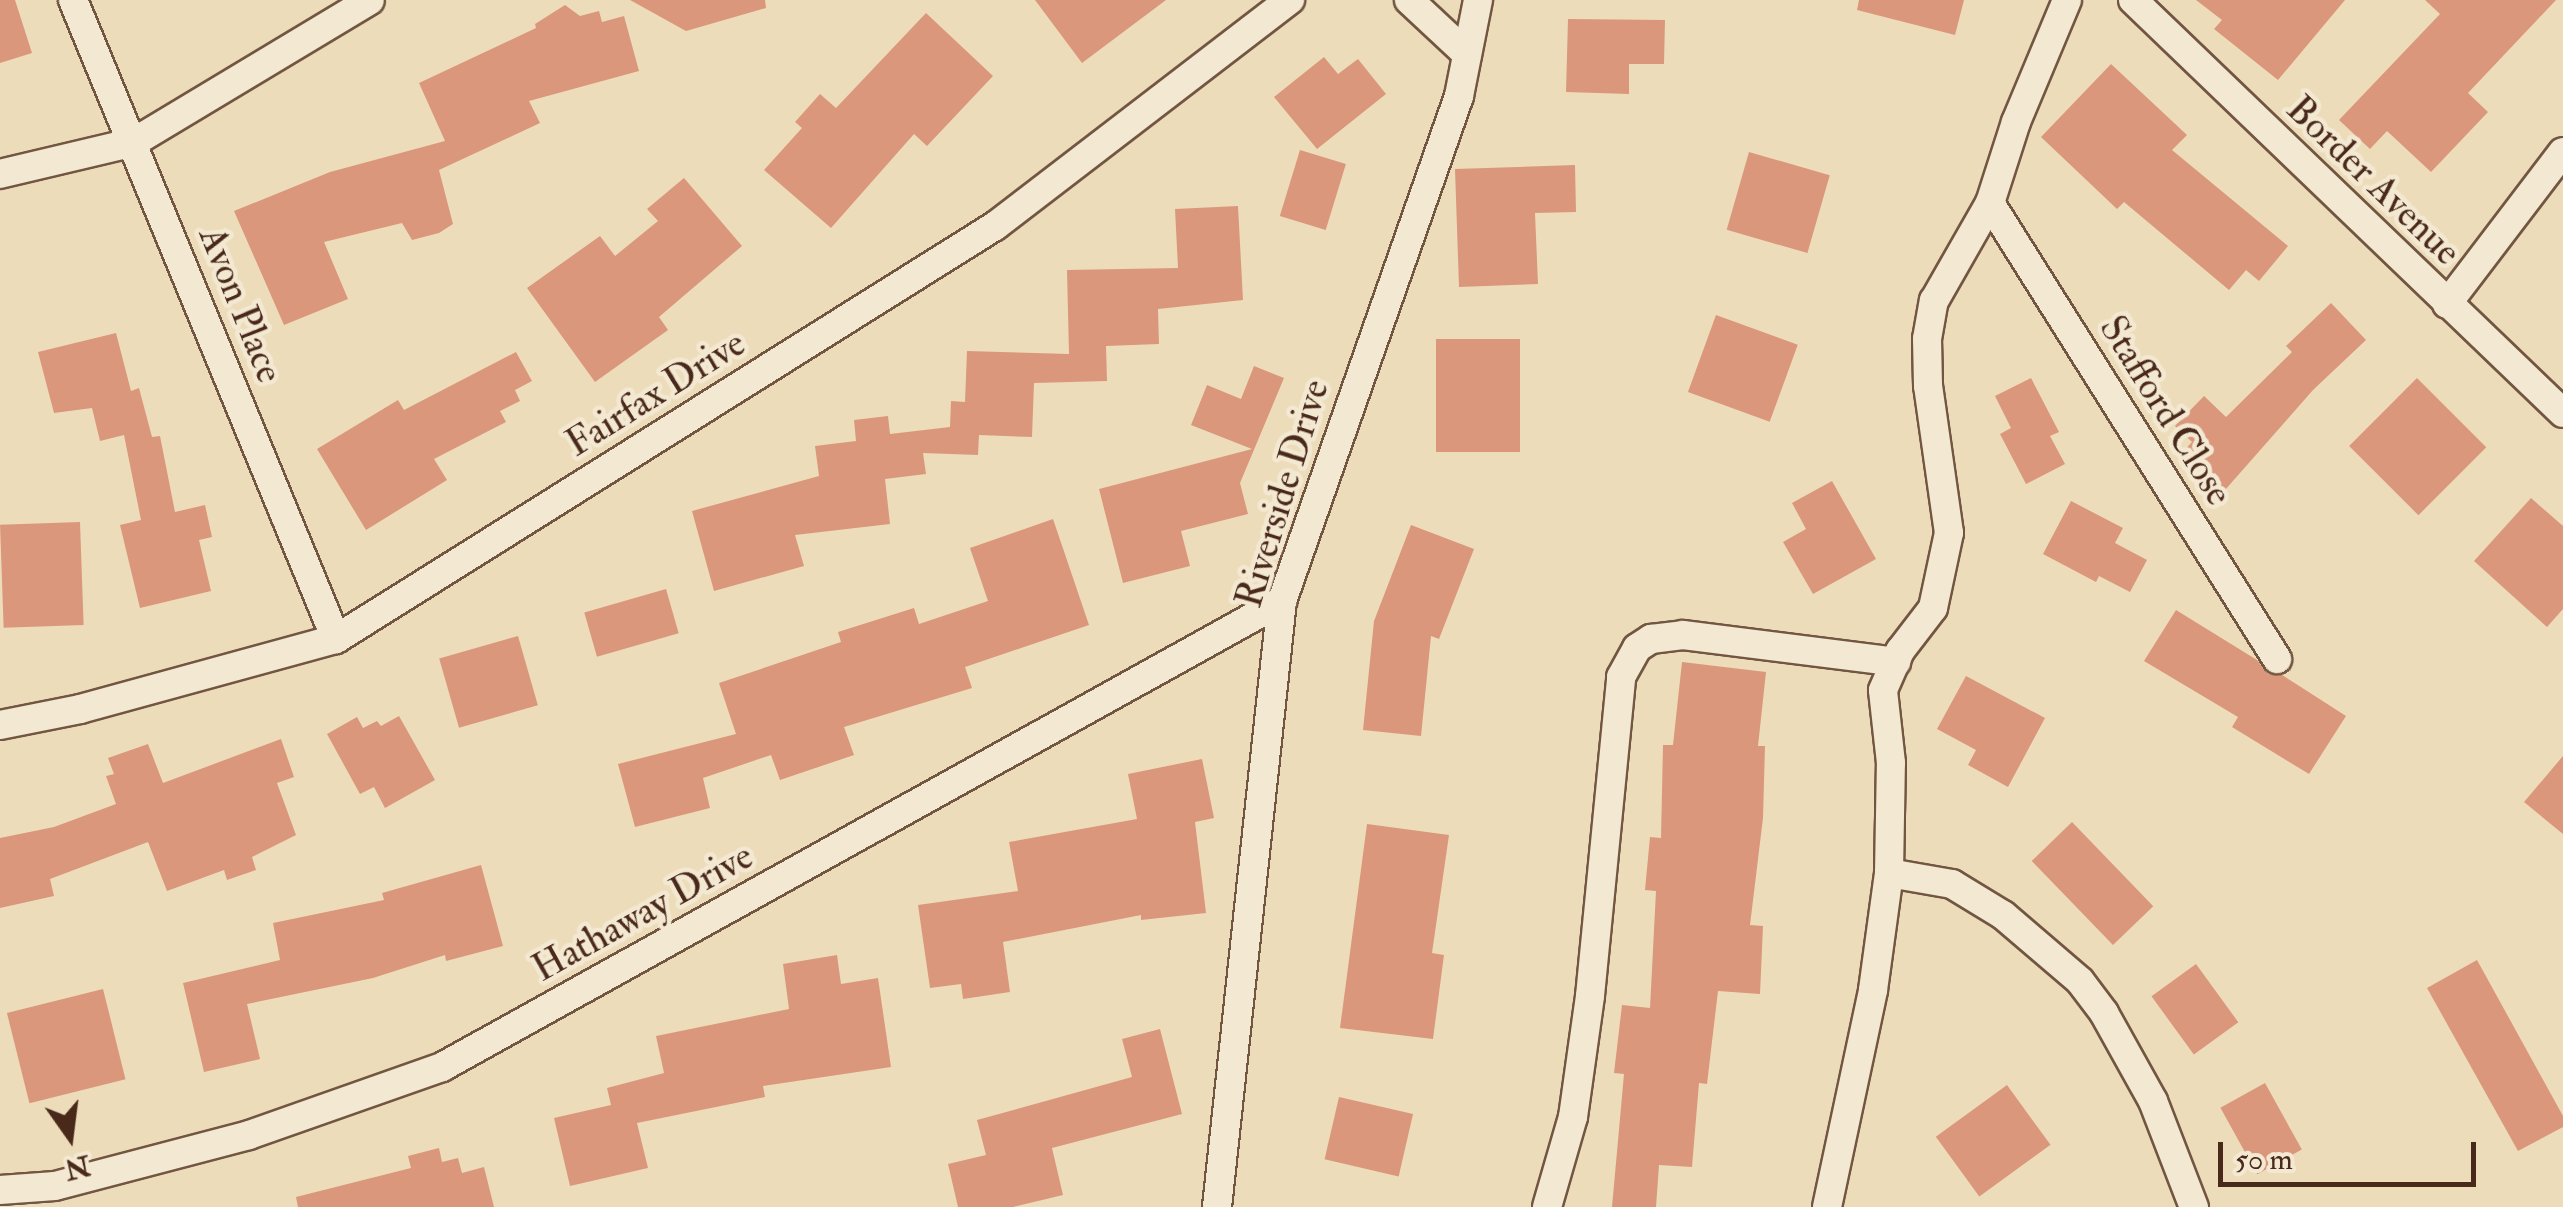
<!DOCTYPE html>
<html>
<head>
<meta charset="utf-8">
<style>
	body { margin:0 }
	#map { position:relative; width:2563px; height:1207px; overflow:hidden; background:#eddcba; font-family:"IM FELL Double Pica",serif }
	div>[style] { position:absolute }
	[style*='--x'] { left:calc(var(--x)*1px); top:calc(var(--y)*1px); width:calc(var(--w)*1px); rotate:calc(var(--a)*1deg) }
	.building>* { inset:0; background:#da977c; transform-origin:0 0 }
	.roads { filter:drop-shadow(2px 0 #725642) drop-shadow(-2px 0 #725642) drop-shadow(0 2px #725642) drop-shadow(0 -2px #725642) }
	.street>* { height:28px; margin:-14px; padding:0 14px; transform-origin:14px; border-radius:14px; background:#f3e8d2 }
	span { translate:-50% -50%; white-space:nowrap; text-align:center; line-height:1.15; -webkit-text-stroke:9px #f3e8d2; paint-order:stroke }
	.street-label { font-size:38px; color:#49291a }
	.north { position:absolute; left:20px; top:1087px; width:100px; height:100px; -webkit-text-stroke:8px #f3e8d2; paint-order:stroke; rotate:166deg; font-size:28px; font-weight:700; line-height:40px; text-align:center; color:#49291a }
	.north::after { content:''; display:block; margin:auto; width:35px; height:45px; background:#49291a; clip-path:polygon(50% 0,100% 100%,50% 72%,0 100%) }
	.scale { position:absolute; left:2218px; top:1142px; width:258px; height:45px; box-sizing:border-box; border:5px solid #49291a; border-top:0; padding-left:12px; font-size:30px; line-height:35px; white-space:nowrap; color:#49291a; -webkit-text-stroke:8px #f3e8d2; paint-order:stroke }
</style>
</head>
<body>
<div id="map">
	<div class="building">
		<div style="clip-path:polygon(0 0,15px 0,32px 53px,0 63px)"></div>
		<div style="clip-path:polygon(630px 0,765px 0,766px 8px,686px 31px)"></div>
		<div style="clip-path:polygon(1035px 0,1166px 0,1082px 63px)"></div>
		<div style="clip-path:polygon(1859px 0,1964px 0,1955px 35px,1857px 10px)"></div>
		<div style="clip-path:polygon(2196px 0,2345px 0,2278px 80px,2214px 29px,2222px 20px)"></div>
		<div style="clip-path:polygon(2425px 0,2556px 0,2468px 93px,2488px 112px,2431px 172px,2387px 131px,2370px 149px,2339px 120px,2440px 14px)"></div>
		<div style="clip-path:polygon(565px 5px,580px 16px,599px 11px,602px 22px,624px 16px,639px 71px,529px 101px,540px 123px,439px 170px,453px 224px,439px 233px,412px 240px,402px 223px,324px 242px,348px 299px,284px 325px,234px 211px,330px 172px,445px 141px,419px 83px,536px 28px,535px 24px)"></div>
		<div style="clip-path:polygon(926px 13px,993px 76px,927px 146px,914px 134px,831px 228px,764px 170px,802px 128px,795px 122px,820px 94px,836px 108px)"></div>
		<div style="clip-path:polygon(1568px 19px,1665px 20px,1664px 64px,1629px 64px,1629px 94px,1566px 92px)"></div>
		<div style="clip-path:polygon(1324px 57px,1338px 74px,1358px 59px,1386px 94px,1317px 149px,1274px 97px)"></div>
		<div style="clip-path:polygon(2111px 64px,2187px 135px,2172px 150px,2288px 246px,2259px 281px,2246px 270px,2229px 290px,2124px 202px,2117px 209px,2041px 137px)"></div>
		<div style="left:1300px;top:150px;width:48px;height:69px;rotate:17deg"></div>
		<div style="left:1749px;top:152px;width:84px;height:81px;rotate:16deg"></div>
		<div style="clip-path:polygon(1575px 165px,1576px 212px,1535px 213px,1538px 284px,1459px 287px,1455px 169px)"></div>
		<div style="clip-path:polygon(684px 178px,742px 246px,659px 317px,668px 330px,595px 382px,527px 288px,600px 236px,615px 256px,658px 221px,647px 209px)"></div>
		<div style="clip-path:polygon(1238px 206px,1243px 300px,1158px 309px,1159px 344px,1106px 346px,1107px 381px,1034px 383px,1032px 437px,979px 435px,978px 455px,923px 453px,926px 474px,885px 479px,890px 524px,795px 535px,804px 566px,714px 591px,692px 511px,819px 476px,815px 446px,856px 441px,854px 420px,888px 416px,890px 434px,950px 427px,951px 401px,965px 402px,967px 351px,1069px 354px,1067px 270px,1178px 268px,1175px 209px)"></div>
		<div style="clip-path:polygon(2331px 303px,2366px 340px,2313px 390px,2225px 490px,2183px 452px,2192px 442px,2175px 426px,2204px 396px,2226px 417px,2292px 352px,2286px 346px)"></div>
		<div style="left:1716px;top:315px;width:87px;height:82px;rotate:20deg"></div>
		<div style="clip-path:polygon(116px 333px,131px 391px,139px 388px,152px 437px,160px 436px,175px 512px,205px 505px,212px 537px,199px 540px,211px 591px,140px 608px,120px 525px,141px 520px,124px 435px,100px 441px,92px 408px,54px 413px,38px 352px)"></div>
		<div style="left:1436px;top:339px;width:84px;height:113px"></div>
		<div style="clip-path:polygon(516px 352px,532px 381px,515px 390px,520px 401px,500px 411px,506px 422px,434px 459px,447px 480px,366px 530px,317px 449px,398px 400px,404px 410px)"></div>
		<div style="clip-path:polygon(1254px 366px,1284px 378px,1240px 483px,1248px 514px,1181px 531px,1190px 566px,1123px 583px,1099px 489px,1252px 449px,1191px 425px,1207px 385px,1241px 399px)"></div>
		<div style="clip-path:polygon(2031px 378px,2059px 432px,2050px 436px,2065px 464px,2026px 484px,2000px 434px,2011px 428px,1995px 396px)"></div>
		<div style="left:2417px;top:378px;width:98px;height:96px;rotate:45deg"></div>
		<div style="clip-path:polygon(1832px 481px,1876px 559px,1813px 594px,1783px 542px,1806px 529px,1792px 503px)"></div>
		<div style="clip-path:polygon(2531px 498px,2563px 526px,2563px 609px,2547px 627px,2474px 561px)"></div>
		<div style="clip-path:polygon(2071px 501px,2123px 528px,2115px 543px,2147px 560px,2130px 592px,2099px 576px,2096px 582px,2043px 554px)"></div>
		<div style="clip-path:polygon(1053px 519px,1089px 625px,965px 667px,972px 688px,844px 727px,854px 755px,780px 780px,771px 755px,703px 778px,710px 808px,635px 827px,618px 764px,736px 734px,719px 683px,841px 642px,838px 632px,914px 608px,919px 624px,988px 601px,970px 548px)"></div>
		<div style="left:80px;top:522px;width:103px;height:80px;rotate:88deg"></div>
		<div style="clip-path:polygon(1411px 525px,1474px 549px,1439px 639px,1431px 636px,1421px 736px,1363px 730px,1374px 621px)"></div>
		<div style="left:666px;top:589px;width:46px;height:85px;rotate:74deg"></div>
		<div style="clip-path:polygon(2176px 610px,2257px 660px,2268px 674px,2282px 675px,2346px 716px,2309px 774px,2232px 727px,2238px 717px,2144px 661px)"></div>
		<div style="left:518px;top:636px;width:72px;height:82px;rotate:74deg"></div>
		<div style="clip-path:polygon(1682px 662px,1766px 672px,1758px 746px,1765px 746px,1763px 818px,1750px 925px,1763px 926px,1760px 994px,1718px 991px,1707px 1084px,1699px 1083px,1692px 1167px,1659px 1165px,1656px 1207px,1612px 1207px,1624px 1074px,1614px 1073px,1622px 1005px,1650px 1008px,1656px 891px,1645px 890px,1650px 837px,1661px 838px,1663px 745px,1673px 745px)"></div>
		<div style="clip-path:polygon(1966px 676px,2045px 718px,2008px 787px,1968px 765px,1976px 750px,1937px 729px)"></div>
		<div style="clip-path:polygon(399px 716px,435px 780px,385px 808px,374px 787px,360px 794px,327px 734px,357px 717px,363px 728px,377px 721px,381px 726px)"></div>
		<div style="clip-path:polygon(281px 739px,294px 777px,277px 783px,296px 835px,252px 857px,256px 870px,227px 880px,224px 870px,167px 891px,148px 842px,50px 879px,54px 896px,0 908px,0 838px,54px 827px,116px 804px,106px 776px,114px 774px,108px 758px,148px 744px,163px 783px)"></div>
		<div style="clip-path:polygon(2563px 756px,2563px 834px,2524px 802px)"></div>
		<div style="clip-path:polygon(1202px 759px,1214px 818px,1195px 822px,1206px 913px,1141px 920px,1141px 915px,1003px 942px,1010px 992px,963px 999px,961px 984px,930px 988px,918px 905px,1018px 891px,1009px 842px,1137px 819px,1128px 774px)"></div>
		<div style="left:2072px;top:822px;width:117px;height:56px;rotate:46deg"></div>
		<div style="clip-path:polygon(1367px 824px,1449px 835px,1432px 953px,1444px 955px,1433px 1039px,1340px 1028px)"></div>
		<div style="clip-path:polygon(481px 865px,503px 946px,446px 961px,445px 955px,373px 978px,247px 1004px,260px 1059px,204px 1072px,183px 983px,280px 960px,273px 923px,384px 900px,382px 893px)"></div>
		<div style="clip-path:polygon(837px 955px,841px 984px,878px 978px,891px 1067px,763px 1086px,765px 1097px,637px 1123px,648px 1168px,570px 1186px,554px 1118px,611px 1105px,607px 1088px,664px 1073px,656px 1036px,789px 1009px,783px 964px)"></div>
		<div style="clip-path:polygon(2477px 960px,2563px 1116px,2563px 1127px,2518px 1151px,2427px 988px)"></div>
		<div style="left:2196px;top:964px;width:72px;height:55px;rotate:54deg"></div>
		<div style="left:103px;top:989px;width:93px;height:99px;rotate:76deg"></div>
		<div style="clip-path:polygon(1160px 1029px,1182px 1114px,1052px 1148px,1063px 1195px,1013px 1207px,958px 1207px,948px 1164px,986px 1155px,977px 1120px,1132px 1077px,1122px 1039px)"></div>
		<div style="left:2265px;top:1083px;width:76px;height:51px;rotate:61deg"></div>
		<div style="left:2007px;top:1085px;width:74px;height:88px;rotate:54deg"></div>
		<div style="left:1339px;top:1097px;width:76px;height:64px;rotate:13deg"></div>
		<div style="clip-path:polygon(439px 1148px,442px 1162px,458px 1158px,462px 1173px,484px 1167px,494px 1207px,298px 1207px,296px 1197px,411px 1168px,408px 1156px)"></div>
	</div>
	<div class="roads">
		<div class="street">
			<div style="--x:73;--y:0;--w:691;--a:67.63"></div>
			<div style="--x:1409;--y:0;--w:79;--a:43"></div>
			<div style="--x:2133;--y:0;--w:596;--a:43.84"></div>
			<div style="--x:0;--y:174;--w:138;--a:-13.4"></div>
			<div style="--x:134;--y:142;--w:275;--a:-31"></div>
			<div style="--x:1990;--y:203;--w:539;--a:57.81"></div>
			<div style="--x:2447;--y:304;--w:191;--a:-52.7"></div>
			<div style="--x:0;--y:725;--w:82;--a:-11.3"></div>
			<div style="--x:80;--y:709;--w:265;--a:-15.3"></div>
			<div style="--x:336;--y:639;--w:778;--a:-32.08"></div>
			<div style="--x:995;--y:226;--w:372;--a:-37.5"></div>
			<div style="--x:1889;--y:873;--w:64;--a:9.9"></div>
			<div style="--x:1952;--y:884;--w:60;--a:31.3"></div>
			<div style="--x:2003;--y:915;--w:101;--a:40.6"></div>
			<div style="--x:2080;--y:981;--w:40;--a:53"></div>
			<div style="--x:2104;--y:1013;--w:101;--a:60.9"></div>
			<div style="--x:2153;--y:1101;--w:114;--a:68.9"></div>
			<div style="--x:0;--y:1190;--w:55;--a:-4.2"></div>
			<div style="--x:55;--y:1186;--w:201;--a:-14.7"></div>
			<div style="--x:249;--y:1135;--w:205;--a:-19.4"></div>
			<div style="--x:442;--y:1067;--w:961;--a:-29.02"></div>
			<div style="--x:1217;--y:1207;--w:609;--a:-83.88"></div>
			<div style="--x:1282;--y:601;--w:535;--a:-70.68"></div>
			<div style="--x:1459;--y:96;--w:98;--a:-78.8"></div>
			<div style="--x:1547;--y:1207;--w:94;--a:-73.9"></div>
			<div style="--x:1573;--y:1117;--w:122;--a:-82"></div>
			<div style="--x:1590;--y:996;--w:321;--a:-84.4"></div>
			<div style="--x:1621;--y:677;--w:33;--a:-61"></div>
			<div style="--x:1637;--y:648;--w:17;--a:-33"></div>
			<div style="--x:1651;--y:639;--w:32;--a:-7"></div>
			<div style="--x:1683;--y:635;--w:215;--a:7.2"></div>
			<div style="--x:1827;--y:1207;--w:222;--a:-78"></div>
			<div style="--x:1873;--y:990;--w:118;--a:-82.2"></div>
			<div style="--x:1889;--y:873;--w:110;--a:-89"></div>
			<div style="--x:1891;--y:763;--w:73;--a:-96.3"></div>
			<div style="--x:1883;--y:690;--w:43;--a:-66.4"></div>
			<div style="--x:1900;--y:651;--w:54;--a:-52.5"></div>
			<div style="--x:1933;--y:608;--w:77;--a:-78"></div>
			<div style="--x:1949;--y:533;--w:148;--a:-98.1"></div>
			<div style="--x:1928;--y:386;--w:47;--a:-91.2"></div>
			<div style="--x:1927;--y:339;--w:39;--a:-80"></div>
			<div style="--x:1934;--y:301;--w:113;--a:-60.3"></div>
			<div style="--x:1990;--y:203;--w:85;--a:-72.2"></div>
			<div style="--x:2016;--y:122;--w:132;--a:-67.3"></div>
		</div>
	</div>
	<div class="street-label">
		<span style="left:2373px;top:181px;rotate:44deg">Border Avenue</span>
		<span style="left:240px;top:305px;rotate:68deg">Avon Place</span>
		<span style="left:656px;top:394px;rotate:-32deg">Fairfax Drive</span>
		<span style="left:2165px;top:411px;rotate:58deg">Stafford Close</span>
		<span style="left:1283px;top:494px;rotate:-73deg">Riverside Drive</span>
		<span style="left:643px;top:913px;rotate:-29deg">Hathaway Drive</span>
	</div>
	<div class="north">N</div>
	<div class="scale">50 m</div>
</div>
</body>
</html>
